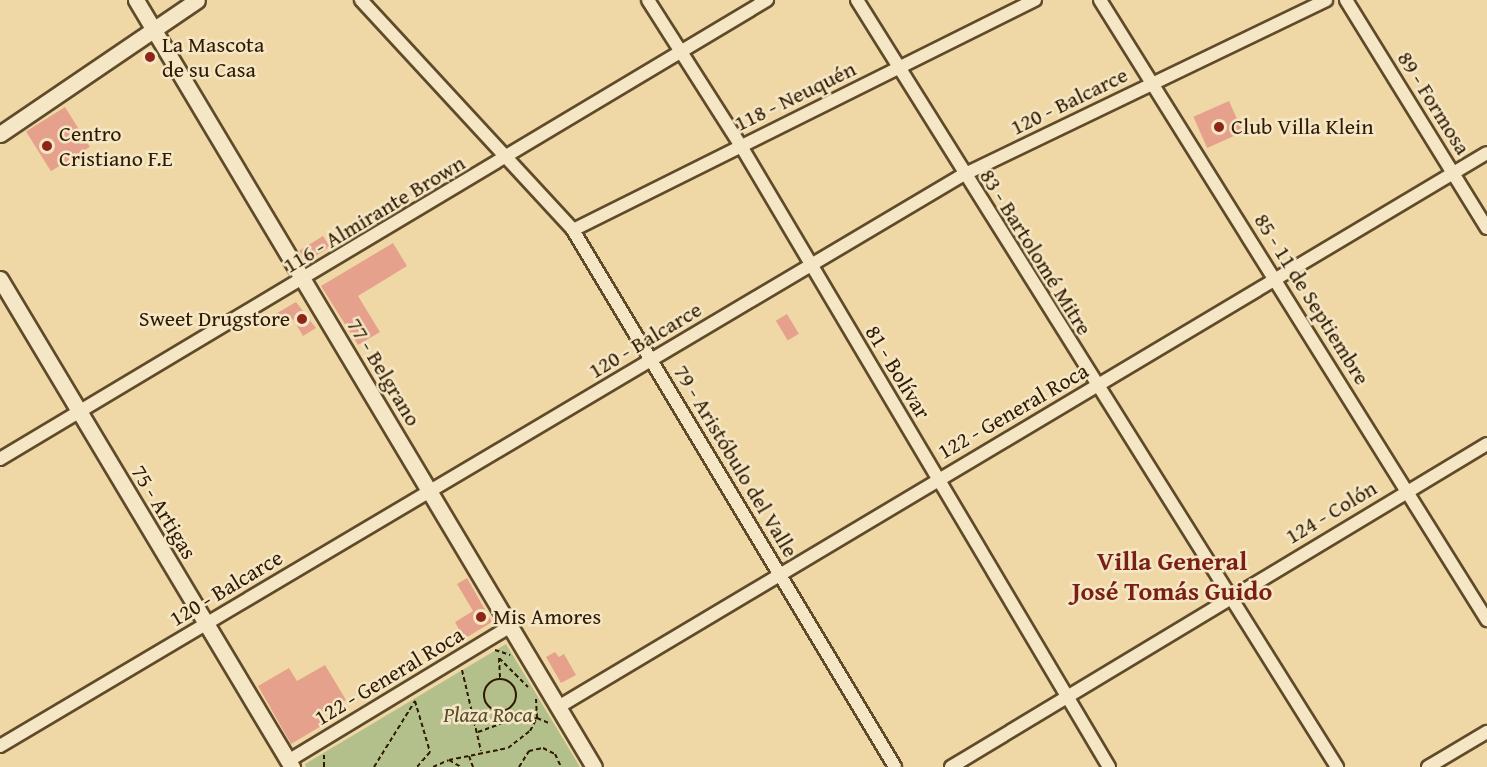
<!DOCTYPE html>
<html>
<head>
<meta charset="utf-8">
<style>
	body { margin:0 }
	#map { position:relative; width:1487px; height:767px; overflow:hidden; background:#efd8a6; font-family:"Gentium Book Plus",serif }
	div>[style] { position:absolute }
	[style*='--x'] { left:calc(var(--x)*1px); top:calc(var(--y)*1px); width:calc(var(--w)*1px); rotate:calc(var(--a)*1deg) }
	.green>* { inset:0; background:#b3c08c }
	.building>* { inset:0; background:#e6a18d; transform-origin:0 0 }
	.path>* { height:2px; margin-top:-1px; transform-origin:0; background:repeating-linear-gradient(90deg,#2f1a01 0 4.5px,transparent 0 7.5px) }
	.path>.ring { margin:-1px; padding:0; box-sizing:content-box; background:none; border:2px solid #2f1a01; border-radius:50% }
	.roads { filter:drop-shadow(2px 0 #5f4a2a) drop-shadow(-2px 0 #5f4a2a) drop-shadow(0 2px #5f4a2a) drop-shadow(0 -2px #5f4a2a) }
	.minor>* { height:12px; margin:-6px; padding:0 6px; transform-origin:6px; border-radius:6px; background:#f5e6c5 }
	.tertiary>* { height:15px; margin:-7.5px; padding:0 7.5px; transform-origin:7.5px; border-radius:7.5px; background:#f5e6c5 }
	.dots>* { width:16px; height:16px; translate:-50% -50%; box-sizing:border-box; border:3px solid #f5e6c5; border-radius:50% }
	span { translate:-50% -50%; white-space:nowrap; text-align:center; line-height:1.15; -webkit-text-stroke:5px #f5e6c5; paint-order:stroke }
	.poi-label { font-size:22px; color:#2f1a01 }
	.left { translate:0 -50%; text-align:left }
	.right { translate:-100% -50%; text-align:right }
	.street-label { font-size:22px; color:#2f1a01 }
	.park-label { font-size:22px; color:#574c2b; font-style:italic }
	.quarter-label { font-size:26px; color:#7a1f14; font-weight:700 }
</style>
</head>
<body>
<div id="map">
	<div class="green">
		<div style="clip-path:polygon(506px 644px,580px 767px,306px 767px,305px 764px)"></div>
	</div>
	<div class="building">
		<div style="left:1229px;top:101px;width:34px;height:39px;rotate:66deg"></div>
		<div style="left:65px;top:107px;width:47px;height:46px;rotate:58deg"></div>
		<div style="left:323px;top:236px;width:13px;height:28px;rotate:58deg"></div>
		<div style="clip-path:polygon(393px 243px,407px 266px,358px 296px,380px 332px,358px 345px,321px 286px)"></div>
		<div style="clip-path:polygon(296px 302px,316px 328px,303px 336px,293px 319px,280px 326px,274px 315px)"></div>
		<div style="left:787px;top:314px;width:23px;height:13px;rotate:59deg"></div>
		<div style="clip-path:polygon(467px 578px,492px 622px,464px 639px,455px 622px,473px 611px,457px 584px)"></div>
		<div style="clip-path:polygon(555px 652px,559px 657px,564px 654px,576px 675px,561px 683px,546px 657px)"></div>
		<div style="clip-path:polygon(325px 665px,346px 700px,318px 716px,323px 725px,291px 744px,258px 686px,289px 668px,297px 681px)"></div>
	</div>
	<div class="path">
		<div style="--x:495;--y:650;--w:16;--a:18"></div>
		<div style="--x:499;--y:658;--w:41;--a:45"></div>
		<div style="--x:499;--y:658;--w:21;--a:87"></div>
		<div style="--x:462;--y:670;--w:83;--a:76.8"></div>
		<div class="ring" style="left:484px;top:679px;width:30px;height:30px"></div>
		<div style="--x:478;--y:732;--w:35;--a:-20"></div>
		<div style="--x:511;--y:720;--w:26;--a:-4"></div>
		<div style="--x:537;--y:718;--w:15;--a:23"></div>
		<div style="--x:324;--y:755;--w:12;--a:90"></div>
		<div style="--x:469;--y:756;--w:12;--a:70"></div>
		<div style="--x:449;--y:760;--w:60;--a:-11.5"></div>
		<div style="--x:508;--y:748;--w:28;--a:-38"></div>
		<div style="--x:530;--y:731;--w:15;--a:-62"></div>
		<div style="--x:537;--y:718;--w:19;--a:-93"></div>
		<div style="--x:374;--y:767;--w:78;--a:-58.2"></div>
		<div style="--x:415;--y:701;--w:53;--a:73.6"></div>
		<div style="--x:430;--y:752;--w:20;--a:131"></div>
		<div style="--x:433;--y:767;--w:17;--a:-24"></div>
		<div style="--x:449;--y:760;--w:14;--a:30"></div>
		<div style="--x:519;--y:767;--w:19;--a:-58"></div>
		<div style="--x:529;--y:751;--w:14;--a:-12"></div>
		<div style="--x:543;--y:748;--w:13;--a:27"></div>
		<div style="--x:555;--y:754;--w:14;--a:65"></div>
	</div>
	<div class="roads">
		<div class="minor">
			<div style="--x:361;--y:0;--w:313;--a:47.3"></div>
			<div style="--x:573;--y:230;--w:626;--a:59.05"></div>
			<div style="--x:648;--y:0;--w:173;--a:57.5"></div>
			<div style="--x:741;--y:146;--w:722;--a:59.35"></div>
			<div style="--x:857;--y:0;--w:905;--a:57.96"></div>
			<div style="--x:1100;--y:0;--w:731;--a:58.03"></div>
			<div style="--x:1346;--y:0;--w:268;--a:58.3"></div>
			<div style="--x:573;--y:230;--w:516;--a:-26.47"></div>
			<div style="--x:0;--y:459;--w:894;--a:-30.9"></div>
			<div style="--x:560;--y:706;--w:1079;--a:-30.82"></div>
			<div style="--x:0;--y:746;--w:1120;--a:-30.67"></div>
			<div style="--x:963;--y:175;--w:403;--a:-25.7"></div>
			<div style="--x:288;--y:761;--w:261;--a:-31.2"></div>
			<div style="--x:951;--y:767;--w:626;--a:-31.07"></div>
			<div style="--x:1428;--y:767;--w:69;--a:-30.7"></div>
		</div>
		<div class="tertiary">
			<div style="--x:136;--y:0;--w:893;--a:59.16"></div>
			<div style="--x:0;--y:134;--w:238;--a:-34.2"></div>
			<div style="--x:0;--y:279;--w:569;--a:59.11"></div>
		</div>
	</div>
	<div class="dots">
		<div style="left:150px;top:57px;background:#8f2418"></div>
		<div style="left:1219px;top:127px;background:#8f2418"></div>
		<div style="left:47px;top:146px;background:#8f2418"></div>
		<div style="left:302px;top:319px;background:#8f2418"></div>
		<div style="left:481px;top:617px;background:#8f2418"></div>
	</div>
	<div class="poi-label">
		<span class="left" style="left:162px;top:57px">La Mascota<br>de su Casa</span>
		<span class="left" style="left:1231px;top:127px">Club Villa Klein</span>
		<span class="left" style="left:59px;top:146px">Centro<br>Cristiano F.E</span>
		<span class="right" style="left:290px;top:319px">Sweet Drugstore</span>
		<span class="left" style="left:493px;top:617px">Mis Amores</span>
	</div>
	<div class="street-label">
		<span style="left:795px;top:96px;rotate:-26deg">118 - Neuquén</span>
		<span style="left:1069px;top:101px;rotate:-26deg">120 - Balcarce</span>
		<span style="left:1434px;top:103px;rotate:58deg">89 - Formosa</span>
		<span style="left:374px;top:214px;rotate:-31deg">116 - Almirante Brown</span>
		<span style="left:1036px;top:252px;rotate:58deg">83 - Bartolomé Mitre</span>
		<span style="left:1312px;top:299px;rotate:58deg">85 - 11 de Septiembre</span>
		<span style="left:645px;top:340px;rotate:-31deg">120 - Balcarce</span>
		<span style="left:384px;top:372px;rotate:59deg">77 - Belgrano</span>
		<span style="left:898px;top:372px;rotate:59deg">81 - Bolívar</span>
		<span style="left:1013px;top:411px;rotate:-30deg">122 - General Roca</span>
		<span style="left:736px;top:461px;rotate:59deg">79 - Aristóbulo del Valle</span>
		<span style="left:164px;top:512px;rotate:59deg">75 - Artigas</span>
		<span style="left:1331px;top:512px;rotate:-31deg">124 - Colón</span>
		<span style="left:226px;top:588px;rotate:-31deg">120 - Balcarce</span>
		<span style="left:389px;top:676px;rotate:-31deg">122 - General Roca</span>
	</div>
	<div class="park-label">
		<span style="left:488px;top:715px">Plaza Roca</span>
	</div>
	<div class="quarter-label">
		<span style="left:1172px;top:576px">Villa General<br>José Tomás Guido</span>
	</div>
</div>
</body>
</html>
